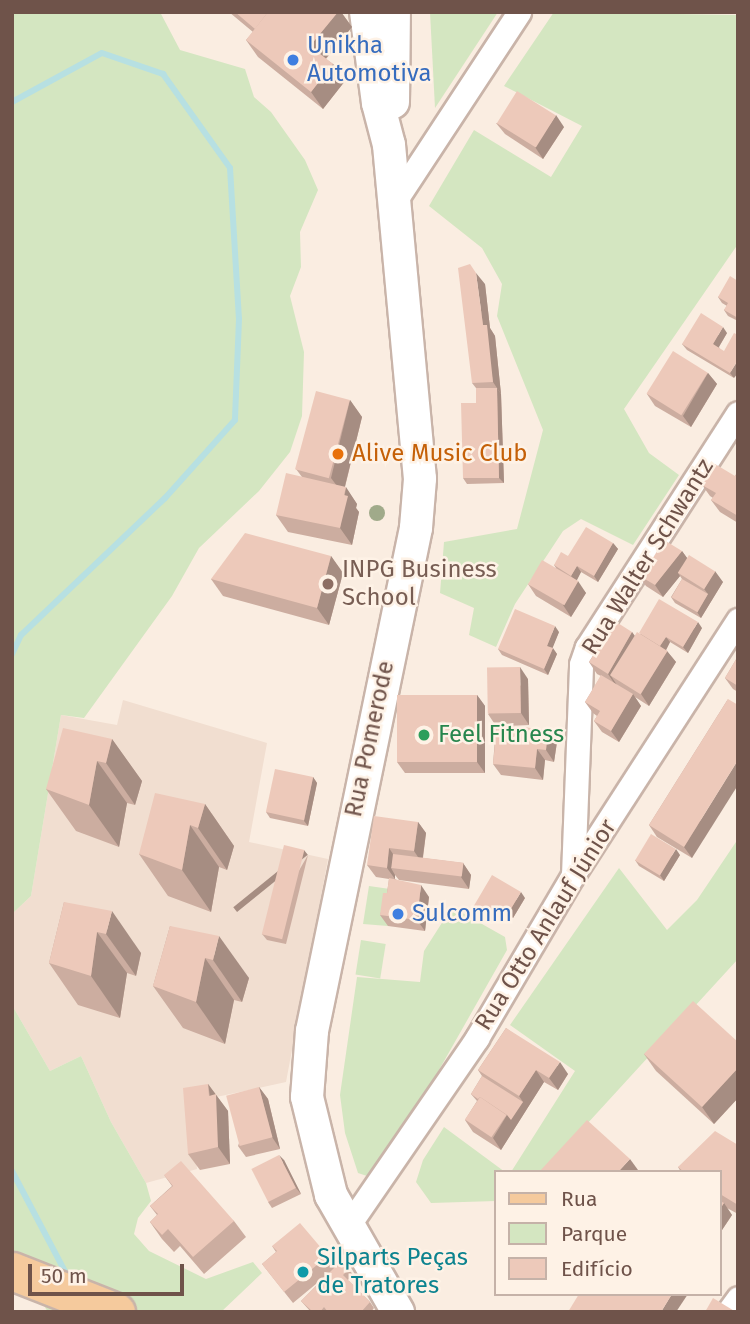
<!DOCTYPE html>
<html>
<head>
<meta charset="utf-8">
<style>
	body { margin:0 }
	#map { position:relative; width:750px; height:1324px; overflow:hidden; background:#faede1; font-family:"Fira Sans",sans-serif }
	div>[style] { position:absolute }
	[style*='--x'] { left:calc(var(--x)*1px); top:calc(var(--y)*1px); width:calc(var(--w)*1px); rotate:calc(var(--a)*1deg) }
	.residential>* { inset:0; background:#f1ded0 }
	.green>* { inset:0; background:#d4e6c1; transform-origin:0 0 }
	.stream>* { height:6px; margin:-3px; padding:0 3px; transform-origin:3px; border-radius:3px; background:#b7e0e2 }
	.roads { filter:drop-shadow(2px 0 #c9b4a9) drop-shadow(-2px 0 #c9b4a9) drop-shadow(0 2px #c9b4a9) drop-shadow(0 -2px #c9b4a9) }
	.street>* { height:23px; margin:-11.5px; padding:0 11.5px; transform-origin:11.5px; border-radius:11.5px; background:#fff }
	.secondary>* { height:32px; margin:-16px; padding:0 16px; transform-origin:16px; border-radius:16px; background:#fff }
	.primary>* { height:37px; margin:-18.5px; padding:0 18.5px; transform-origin:18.5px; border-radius:18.5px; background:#f5ca9d }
	.trees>* { width:16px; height:16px; margin:-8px; border-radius:50%; background:#a0aa8a }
	.wall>* { inset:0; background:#ccada0 }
	.shaded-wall>* { inset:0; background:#a68d82; transform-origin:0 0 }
	.building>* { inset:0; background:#edc9ba; transform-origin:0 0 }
	.dots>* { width:19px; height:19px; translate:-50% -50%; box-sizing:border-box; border:4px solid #fef2e6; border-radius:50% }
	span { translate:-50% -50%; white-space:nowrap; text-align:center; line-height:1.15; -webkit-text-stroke:5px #fef2e6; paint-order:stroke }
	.shop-label { font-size:24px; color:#366cbe }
	.left { translate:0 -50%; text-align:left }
	.food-label { font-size:24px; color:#c56008 }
	.street-label { font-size:24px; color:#6f534a }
	.education-label { font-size:24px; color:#785e54 }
	.leisure-label { font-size:24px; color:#27864d }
	.culture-label { font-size:24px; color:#0d838f }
	.frame { position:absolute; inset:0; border:14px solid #6f534a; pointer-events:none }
	.legend { position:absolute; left:494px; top:1170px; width:228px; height:126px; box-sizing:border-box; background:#fef2e6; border:2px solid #c5b2a8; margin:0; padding:9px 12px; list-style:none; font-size:21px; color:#6f534a }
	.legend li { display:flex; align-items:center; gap:14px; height:35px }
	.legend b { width:35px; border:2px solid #c5b2a8 }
	.scale { position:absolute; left:28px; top:1264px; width:156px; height:32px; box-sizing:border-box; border:4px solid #6f534a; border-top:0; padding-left:9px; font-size:21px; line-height:24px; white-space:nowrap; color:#6f534a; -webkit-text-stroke:5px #fef2e6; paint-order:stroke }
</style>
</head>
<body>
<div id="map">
	<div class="residential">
		<div style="clip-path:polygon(123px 700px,267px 743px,249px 842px,328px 859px,286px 1082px,193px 1102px,197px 1169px,146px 1183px,111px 1122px,81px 1056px,50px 1071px,12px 1005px,12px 914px,31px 896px,61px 715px,117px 725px)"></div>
	</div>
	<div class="green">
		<div style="clip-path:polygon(12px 12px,160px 12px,180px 50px,245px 69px,254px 97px,271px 112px,305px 160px,318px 190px,300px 232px,301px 267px,290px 296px,304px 352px,302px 416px,290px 452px,259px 491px,199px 548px,172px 596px,84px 718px,61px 715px,31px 896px,12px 914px)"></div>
		<div style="clip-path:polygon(430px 12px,498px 12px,435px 108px)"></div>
		<div style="clip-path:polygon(554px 12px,738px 15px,738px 244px,624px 409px,649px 453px,679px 475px,633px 545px,581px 519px,563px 531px,515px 604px,496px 647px,469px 635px,474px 608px,440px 593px,444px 542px,517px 529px,543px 430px,497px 316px,502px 284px,482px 248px,429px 206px,474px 130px,551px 177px,582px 126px,504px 86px)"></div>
		<div style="clip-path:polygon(738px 839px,738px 959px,543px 1172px,511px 1172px,575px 1071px,510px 1025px,619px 868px,667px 930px,697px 900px)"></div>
		<div style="clip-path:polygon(369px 886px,397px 890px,388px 926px,363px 924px)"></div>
		<div style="clip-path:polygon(452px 907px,505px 937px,507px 950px,435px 1077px,387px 1155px,367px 1176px,358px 1173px,345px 1133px,340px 1095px,357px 977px,420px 982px,424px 951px)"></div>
		<div style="left:361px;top:940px;width:25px;height:35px;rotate:9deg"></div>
		<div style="clip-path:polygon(12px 1005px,50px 1071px,81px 1056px,111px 1122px,146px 1183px,151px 1201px,138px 1218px,134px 1234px,149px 1251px,206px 1279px,253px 1262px,262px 1273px,221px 1312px,48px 1312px,12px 1256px)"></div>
		<div style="clip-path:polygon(444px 1127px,505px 1172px,496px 1172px,496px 1201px,431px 1203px,416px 1182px,423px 1160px)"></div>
	</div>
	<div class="stream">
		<div style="--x:12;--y:102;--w:102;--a:-28.6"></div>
		<div style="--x:102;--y:53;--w:65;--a:19"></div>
		<div style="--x:163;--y:74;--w:115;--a:54.5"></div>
		<div style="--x:230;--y:168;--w:151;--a:86.6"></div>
		<div style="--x:239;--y:319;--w:101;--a:92.3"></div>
		<div style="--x:235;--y:420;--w:105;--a:131.9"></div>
		<div style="--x:165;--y:498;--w:199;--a:136.4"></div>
		<div style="--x:21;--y:635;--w:21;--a:115"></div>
		<div style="--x:12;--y:1171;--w:122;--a:62.2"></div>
	</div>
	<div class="roads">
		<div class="street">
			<div style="--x:395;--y:201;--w:226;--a:-56.7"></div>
			<div style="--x:573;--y:875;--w:211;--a:-87.8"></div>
			<div style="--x:581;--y:664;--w:18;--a:-71"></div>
			<div style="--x:587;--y:647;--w:278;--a:-57.2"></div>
			<div style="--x:348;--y:1226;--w:228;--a:-55.5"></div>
			<div style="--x:477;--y:1038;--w:189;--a:-59.5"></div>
			<div style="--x:573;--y:875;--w:304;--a:-57.1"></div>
			<div style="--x:728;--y:1312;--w:17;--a:-54"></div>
		</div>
		<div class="secondary">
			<div style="--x:366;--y:12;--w:92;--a:82.5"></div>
			<div style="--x:378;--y:103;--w:43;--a:75.3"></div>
			<div style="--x:389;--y:145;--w:335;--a:84.7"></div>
			<div style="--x:420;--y:479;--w:49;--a:94.7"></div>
			<div style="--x:416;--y:528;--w:514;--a:101.68"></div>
			<div style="--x:312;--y:1031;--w:66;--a:94.3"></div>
			<div style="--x:307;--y:1097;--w:101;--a:76.2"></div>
			<div style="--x:331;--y:1195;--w:135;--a:60.2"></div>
			<div style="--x:393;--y:102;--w:90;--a:-89.4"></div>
		</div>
		<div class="primary">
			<div style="--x:12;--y:1271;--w:112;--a:21.5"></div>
		</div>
	</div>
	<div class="trees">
		<div style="left:377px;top:513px"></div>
	</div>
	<div class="wall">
		<div style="clip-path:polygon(229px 12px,341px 12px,352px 27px,326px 59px,333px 64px,345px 81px,323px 109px,258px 57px,246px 40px,253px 32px)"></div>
		<div style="clip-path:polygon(496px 123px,564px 127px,543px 159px,505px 134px)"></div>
		<div style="clip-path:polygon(738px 281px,738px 321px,728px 316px,724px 310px,727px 306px,722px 303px,718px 297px)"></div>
		<div style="clip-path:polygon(485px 284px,490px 328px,495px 336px,501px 394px,504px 483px,467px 484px,463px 478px,476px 403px,476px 388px,472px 383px)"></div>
		<div style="clip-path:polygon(727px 333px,719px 347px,734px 378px,687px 350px,682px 344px)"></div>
		<div style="clip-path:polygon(708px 373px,717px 384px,691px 427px,655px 406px,647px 394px)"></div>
		<div style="clip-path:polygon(350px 400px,362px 417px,345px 487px,357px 504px,356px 508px,359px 512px,352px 545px,288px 532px,276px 515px,302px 477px,296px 469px)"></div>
		<div style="clip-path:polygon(738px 471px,738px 523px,720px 512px,711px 500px,713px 498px,710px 496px,702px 485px,735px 476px)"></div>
		<div style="clip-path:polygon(613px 543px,618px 549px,598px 582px,581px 572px,576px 581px,586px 593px,571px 617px,536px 596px,528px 584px,556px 568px,554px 565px,568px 556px)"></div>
		<div style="clip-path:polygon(682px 551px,687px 558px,723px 582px,701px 618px,675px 603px,671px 597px,682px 579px,680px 576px,663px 597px,646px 586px,638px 575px,651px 561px)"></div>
		<div style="clip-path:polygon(331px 556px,343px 573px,329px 625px,223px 596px,211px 579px)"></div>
		<div style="clip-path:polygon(702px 628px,688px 653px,670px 642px,666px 650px,676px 662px,649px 706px,635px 697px,641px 706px,619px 742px,602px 732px,594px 721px,597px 716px,593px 713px,585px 702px,601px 676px,597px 674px,589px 662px,599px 646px,595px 640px,632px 632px,635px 636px,640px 634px)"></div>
		<div style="clip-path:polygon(559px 632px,552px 648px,557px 654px,548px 675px,502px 655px,498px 649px)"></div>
		<div style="clip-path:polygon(738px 656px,738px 692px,733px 689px,725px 678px)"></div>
		<div style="clip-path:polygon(528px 679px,529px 725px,508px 726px,548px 730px,557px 742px,554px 762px,545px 760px,543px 780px,501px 775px,493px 764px,496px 726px,488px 714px)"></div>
		<div style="clip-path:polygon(477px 695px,485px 706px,485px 773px,405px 773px,397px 762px)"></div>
		<div style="clip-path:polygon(728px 699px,692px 858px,657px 837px,649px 825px)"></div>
		<div style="clip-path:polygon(112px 739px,142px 781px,135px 805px,127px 803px,119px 847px,76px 831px,46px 789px)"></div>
		<div style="clip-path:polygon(313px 777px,317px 783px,308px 826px,270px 818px,266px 812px)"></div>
		<div style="clip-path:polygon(205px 804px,234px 846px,227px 870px,219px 867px,211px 912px,168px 896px,139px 854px)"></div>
		<div style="clip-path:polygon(418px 822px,426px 833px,423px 858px,463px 863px,471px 875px,469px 889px,399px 880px,395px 875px,395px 879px,429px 897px,425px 931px,388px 926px,380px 915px,387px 893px,389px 879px,376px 877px,367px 865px)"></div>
		<div style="clip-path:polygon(308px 855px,286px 944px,267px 940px,262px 934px)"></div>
		<div style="clip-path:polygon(680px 855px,664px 881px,639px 866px,635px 860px)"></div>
		<div style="clip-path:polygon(525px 898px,513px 918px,507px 914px,502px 922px,495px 918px,492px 923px,476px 915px,472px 909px)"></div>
		<div style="clip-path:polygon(64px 902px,141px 953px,136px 976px,127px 973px,120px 1018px,78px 1005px,49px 963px)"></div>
		<div style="clip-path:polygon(170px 926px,249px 978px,242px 1002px,234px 1000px,225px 1044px,183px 1028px,153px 986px)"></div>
		<div style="clip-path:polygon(506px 1028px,568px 1074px,558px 1090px,544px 1082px,501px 1150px,473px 1132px,465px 1120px,477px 1101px,471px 1094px,482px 1076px,478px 1070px)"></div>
		<div style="clip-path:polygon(738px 1042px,738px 1098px,714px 1124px,656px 1071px,644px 1054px)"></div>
		<div style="clip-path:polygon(208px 1084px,228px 1111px,230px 1164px,200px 1170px,188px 1154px)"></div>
		<div style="clip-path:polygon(259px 1087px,268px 1099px,280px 1149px,246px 1157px,238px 1146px)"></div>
		<div style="clip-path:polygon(738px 1145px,738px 1214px,727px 1208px,732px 1215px,720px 1233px,720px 1172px,681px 1172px,678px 1167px)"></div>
		<div style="clip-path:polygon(284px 1160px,301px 1194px,272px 1208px,268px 1202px)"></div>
		<div style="clip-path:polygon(164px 1175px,234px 1221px,246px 1237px,204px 1274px,180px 1246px,174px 1252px,162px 1239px,150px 1222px,157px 1215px,150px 1206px,172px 1186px)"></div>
		<div style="clip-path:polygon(272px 1246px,328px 1256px,335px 1267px,349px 1269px,353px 1275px,348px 1280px,370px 1302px,374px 1308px,371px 1312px,311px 1312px,301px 1301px,328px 1274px,293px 1303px,262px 1264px,276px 1252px)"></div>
	</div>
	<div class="shaded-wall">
		<div style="clip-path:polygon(338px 12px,341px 12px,352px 27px,322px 63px,310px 46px)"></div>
		<div style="clip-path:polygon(333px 64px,345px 81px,323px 109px,311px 92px)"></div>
		<div style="clip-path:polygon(556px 115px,564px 127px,543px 159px,535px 147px)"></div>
		<div style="clip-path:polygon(476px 273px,485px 284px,490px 328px,495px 336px,501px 394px,493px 382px,483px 325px)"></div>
		<div style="clip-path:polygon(723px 327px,727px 333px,717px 350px,713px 344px)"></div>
		<div style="clip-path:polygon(738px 360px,738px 373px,734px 378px,730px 373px)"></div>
		<div style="clip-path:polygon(708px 373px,717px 384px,691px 427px,683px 416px)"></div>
		<div style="clip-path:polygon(497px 388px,501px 394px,504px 483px,499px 478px)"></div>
		<div style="clip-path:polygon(350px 400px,362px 417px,343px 494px,331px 478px)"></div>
		<div style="clip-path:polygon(346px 487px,357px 504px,356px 508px,359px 512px,352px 545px,340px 528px)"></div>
		<div style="clip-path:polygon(613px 543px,618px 549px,598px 582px,594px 576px)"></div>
		<div style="clip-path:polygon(682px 551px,690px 562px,678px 573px,680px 576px,663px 597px,655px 585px)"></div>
		<div style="clip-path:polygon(331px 556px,343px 573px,329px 625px,317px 608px)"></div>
		<div style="clip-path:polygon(577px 566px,581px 572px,576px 582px,571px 576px)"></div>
		<div style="clip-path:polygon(715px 571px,723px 582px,701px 618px,697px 612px,708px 594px,704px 589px)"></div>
		<div style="clip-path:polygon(578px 581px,586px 593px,571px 617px,563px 605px)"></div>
		<div style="clip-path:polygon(698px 622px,702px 628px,688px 653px,683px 647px)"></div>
		<div style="clip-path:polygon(555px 626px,559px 632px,551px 652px,547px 646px)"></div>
		<div style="clip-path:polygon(632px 632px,640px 644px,611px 676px,617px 685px,616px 686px,608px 674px)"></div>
		<div style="clip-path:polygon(666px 637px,670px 642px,665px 652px,660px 646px)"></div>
		<div style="clip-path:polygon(553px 648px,557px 654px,548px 675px,544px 669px)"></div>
		<div style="clip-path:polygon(667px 651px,676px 662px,649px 706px,641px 694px)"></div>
		<div style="clip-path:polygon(520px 667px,528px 679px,529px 725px,521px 713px)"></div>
		<div style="clip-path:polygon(633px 694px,641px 706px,619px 742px,611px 731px)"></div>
		<div style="clip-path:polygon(477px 695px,485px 706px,485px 773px,477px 762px)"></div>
		<div style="clip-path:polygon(548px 730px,557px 742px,554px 762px,546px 750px)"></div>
		<div style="clip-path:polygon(112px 739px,142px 781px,135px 805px,106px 763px)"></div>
		<div style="clip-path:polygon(537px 749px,545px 760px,543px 780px,535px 768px)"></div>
		<div style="clip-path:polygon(738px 760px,738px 785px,692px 858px,684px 847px)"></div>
		<div style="clip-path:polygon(97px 761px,127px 803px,119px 847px,89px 805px)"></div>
		<div style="clip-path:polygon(313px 777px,317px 783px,308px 826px,304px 821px)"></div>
		<div style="clip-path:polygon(205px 804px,234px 846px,227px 870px,198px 828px)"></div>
		<div style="clip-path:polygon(418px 822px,426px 833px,422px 863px,414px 851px)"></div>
		<div style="clip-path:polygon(190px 825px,219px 867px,211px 912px,182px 870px)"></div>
		<div style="clip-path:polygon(389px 848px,397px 860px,391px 868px,395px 875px,395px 879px,387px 868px)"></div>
		<div style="clip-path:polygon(676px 849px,680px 855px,664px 881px,660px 875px)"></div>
		<div style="left:304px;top:850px;width:6px;height:91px;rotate:51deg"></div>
		<div style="clip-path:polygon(463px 863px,471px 875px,469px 889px,461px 877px)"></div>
		<div style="clip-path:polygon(421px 885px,429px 897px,425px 931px,417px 920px)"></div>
		<div style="clip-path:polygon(521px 892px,525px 898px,513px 918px,509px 912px)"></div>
		<div style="clip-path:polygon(503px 908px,507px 914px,502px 922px,498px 917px)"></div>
		<div style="clip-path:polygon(112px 911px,141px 953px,136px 976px,106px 934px)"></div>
		<div style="clip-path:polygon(491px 912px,495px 918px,492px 923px,487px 917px)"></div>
		<div style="clip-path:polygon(97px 932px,127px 973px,120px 1018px,91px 976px)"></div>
		<div style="clip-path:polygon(219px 936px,249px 978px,242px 1002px,213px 960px)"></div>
		<div style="clip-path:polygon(205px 958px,234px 1000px,225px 1044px,196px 1002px)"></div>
		<div style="clip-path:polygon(560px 1062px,568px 1074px,558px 1090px,549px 1078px)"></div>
		<div style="clip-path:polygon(738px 1068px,738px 1098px,714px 1124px,702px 1107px)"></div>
		<div style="clip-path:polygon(536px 1070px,544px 1082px,501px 1150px,493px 1138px,507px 1115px,523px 1102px,519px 1096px)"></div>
		<div style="clip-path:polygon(208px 1084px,228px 1111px,230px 1164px,218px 1147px)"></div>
		<div style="clip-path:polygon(259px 1087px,268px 1099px,280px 1149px,272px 1137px)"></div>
		<div style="clip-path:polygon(279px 1155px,284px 1160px,301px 1194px,296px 1188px)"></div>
		<div style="clip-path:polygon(630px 1159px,638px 1170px,637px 1172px,618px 1172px)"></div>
		<div style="clip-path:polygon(724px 1203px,732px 1215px,720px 1233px,720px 1209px)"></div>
		<div style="clip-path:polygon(672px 1294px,688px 1294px,676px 1312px,661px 1312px)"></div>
	</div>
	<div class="building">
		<div style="clip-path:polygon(235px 12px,268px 12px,255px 29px)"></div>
		<div style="clip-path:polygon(268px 12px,338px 12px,310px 46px,333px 64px,311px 92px,246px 40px)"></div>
		<div style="left:517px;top:91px;width:46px;height:38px;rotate:32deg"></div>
		<div style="clip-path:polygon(470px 264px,476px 273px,483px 325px,487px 325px,493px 382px,472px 383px,458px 268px)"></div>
		<div style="clip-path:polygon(730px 276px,738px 281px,738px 318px,724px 310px,728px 303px,718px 297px)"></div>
		<div style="clip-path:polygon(701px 313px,723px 327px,713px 344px,724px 351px,734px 333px,738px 335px,738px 360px,730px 373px,682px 344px)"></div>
		<div style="left:673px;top:351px;width:41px;height:50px;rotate:32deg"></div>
		<div style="clip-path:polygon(476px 388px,497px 388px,499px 478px,463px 478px,461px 403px,476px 403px)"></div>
		<div style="left:316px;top:391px;width:35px;height:81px;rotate:15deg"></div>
		<div style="clip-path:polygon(715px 464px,735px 476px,738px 471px,738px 516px,711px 500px,716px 493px,702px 485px)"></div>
		<div style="clip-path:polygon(286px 473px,346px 487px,344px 495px,348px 496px,340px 528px,276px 515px)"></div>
		<div style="clip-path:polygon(586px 527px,613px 543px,594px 576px,577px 566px,571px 576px,554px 565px,561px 552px,568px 556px)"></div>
		<div style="clip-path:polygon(245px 533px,331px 556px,317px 608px,211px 579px)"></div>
		<div style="clip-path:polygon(664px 540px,682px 551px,655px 585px,638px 575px,647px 559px,651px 561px)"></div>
		<div style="left:689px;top:555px;width:31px;height:21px;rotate:32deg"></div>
		<div style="left:542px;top:560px;width:42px;height:28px;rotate:30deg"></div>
		<div style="left:682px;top:579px;width:30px;height:21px;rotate:30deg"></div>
		<div style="clip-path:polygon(659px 599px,698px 622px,683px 647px,666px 637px,660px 646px,639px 633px)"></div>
		<div style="clip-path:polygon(515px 609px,555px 626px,547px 646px,553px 648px,544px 669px,498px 649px)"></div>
		<div style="clip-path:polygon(610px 618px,632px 632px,608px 674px,589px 662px,601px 644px,595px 640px)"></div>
		<div style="left:637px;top:632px;width:36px;height:51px;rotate:32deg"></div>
		<div style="clip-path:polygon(738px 656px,738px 686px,725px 678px)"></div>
		<div style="left:520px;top:667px;width:46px;height:33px;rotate:89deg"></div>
		<div style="clip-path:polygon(601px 675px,633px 694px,611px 731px,594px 721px,600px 711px,585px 702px)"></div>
		<div style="left:397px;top:695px;width:80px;height:67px"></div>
		<div style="clip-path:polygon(728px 699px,738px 705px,738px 760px,684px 847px,649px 825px)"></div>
		<div style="clip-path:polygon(497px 724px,548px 730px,546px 750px,537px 749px,535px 768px,493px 764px)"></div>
		<div style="clip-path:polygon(63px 728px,112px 739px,106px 763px,97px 761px,89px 805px,46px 789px)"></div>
		<div style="left:275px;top:769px;width:39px;height:44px;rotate:12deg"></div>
		<div style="clip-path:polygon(155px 793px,205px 804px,198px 828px,190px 825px,182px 870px,139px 854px)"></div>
		<div style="clip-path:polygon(374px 816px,418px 822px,414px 851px,389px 848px,387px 868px,367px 865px)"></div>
		<div style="left:651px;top:834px;width:29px;height:31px;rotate:31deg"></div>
		<div style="left:284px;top:845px;width:21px;height:92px;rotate:14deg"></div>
		<div style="left:393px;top:854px;width:71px;height:14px;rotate:7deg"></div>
		<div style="clip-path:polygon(492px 875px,521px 892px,509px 912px,503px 908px,498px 917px,491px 912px,487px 917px,472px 909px)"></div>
		<div style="clip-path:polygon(389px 878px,421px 885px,417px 920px,380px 915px,383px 893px,387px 893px)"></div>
		<div style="clip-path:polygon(64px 902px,112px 911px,106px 934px,97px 932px,91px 976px,49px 963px)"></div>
		<div style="clip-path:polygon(170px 926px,219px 936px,213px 960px,205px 958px,196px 1002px,153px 986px)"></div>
		<div style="clip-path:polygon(693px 1001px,738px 1042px,738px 1068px,702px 1107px,644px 1054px)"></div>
		<div style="clip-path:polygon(506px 1028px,560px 1062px,549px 1078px,536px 1070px,519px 1096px,478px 1070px)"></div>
		<div style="clip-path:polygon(482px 1076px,523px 1102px,511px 1120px,507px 1115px,480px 1097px,478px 1099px,471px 1094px)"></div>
		<div style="clip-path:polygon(208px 1084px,209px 1096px,216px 1094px,218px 1147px,188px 1154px,183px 1088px)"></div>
		<div style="left:259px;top:1087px;width:52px;height:34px;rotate:75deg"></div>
		<div style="left:480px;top:1097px;width:32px;height:27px;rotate:34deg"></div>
		<div style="clip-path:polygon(587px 1120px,630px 1159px,618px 1172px,539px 1172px)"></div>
		<div style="clip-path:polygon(715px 1131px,738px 1145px,738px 1205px,720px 1194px,720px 1172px,684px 1172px,678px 1167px)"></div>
		<div style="left:279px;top:1155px;width:37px;height:31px;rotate:63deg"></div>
		<div style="clip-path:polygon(181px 1161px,234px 1221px,193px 1257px,168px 1229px,162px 1235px,150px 1222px,158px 1214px,150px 1206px,173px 1186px,164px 1175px)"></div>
		<div style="clip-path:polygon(720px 1201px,724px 1203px,720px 1209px)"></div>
		<div style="clip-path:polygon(300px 1223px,328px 1256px,284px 1292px,262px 1264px,277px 1251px,272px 1246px)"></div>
		<div style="clip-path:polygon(341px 1261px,349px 1269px,343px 1275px,370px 1302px,361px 1312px,328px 1312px,324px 1307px,320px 1312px,313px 1312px,301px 1301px)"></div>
		<div style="clip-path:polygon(579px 1294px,672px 1294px,661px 1312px,568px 1312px)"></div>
		<div style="clip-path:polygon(713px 1298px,736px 1312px,705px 1312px)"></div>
	</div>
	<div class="dots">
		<div style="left:293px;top:60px;background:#3f7fe0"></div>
		<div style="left:338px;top:454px;background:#e8710a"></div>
		<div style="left:328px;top:584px;background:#8d6e63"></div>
		<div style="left:424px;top:735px;background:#2e9e5b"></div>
		<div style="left:398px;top:914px;background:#3f7fe0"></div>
		<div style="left:303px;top:1272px;background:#0f9aa8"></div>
	</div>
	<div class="shop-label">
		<span class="left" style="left:307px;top:60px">Unikha<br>Automotiva</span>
		<span class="left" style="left:412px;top:914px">Sulcomm</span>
	</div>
	<div class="food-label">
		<span class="left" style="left:352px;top:454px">Alive Music Club</span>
	</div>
	<div class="street-label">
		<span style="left:648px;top:557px;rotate:-58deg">Rua Walter Schwantz</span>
		<span style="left:370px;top:739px;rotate:-78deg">Rua Pomerode</span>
		<span style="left:546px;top:925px;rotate:-58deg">Rua Otto Anlauf Júnior</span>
	</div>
	<div class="education-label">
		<span class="left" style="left:342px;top:584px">INPG Business<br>School</span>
	</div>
	<div class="leisure-label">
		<span class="left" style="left:438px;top:735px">Feel Fitness</span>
	</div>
	<div class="culture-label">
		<span class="left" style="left:317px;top:1272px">Silparts Peças<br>de Tratores</span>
	</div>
	<div class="frame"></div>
	<ul class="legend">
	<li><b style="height:9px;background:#f5ca9d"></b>Rua</li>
	<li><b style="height:19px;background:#d4e6c1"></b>Parque</li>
	<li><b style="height:19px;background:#edc9ba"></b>Edifício</li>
	</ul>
	<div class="scale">50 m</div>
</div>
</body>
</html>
